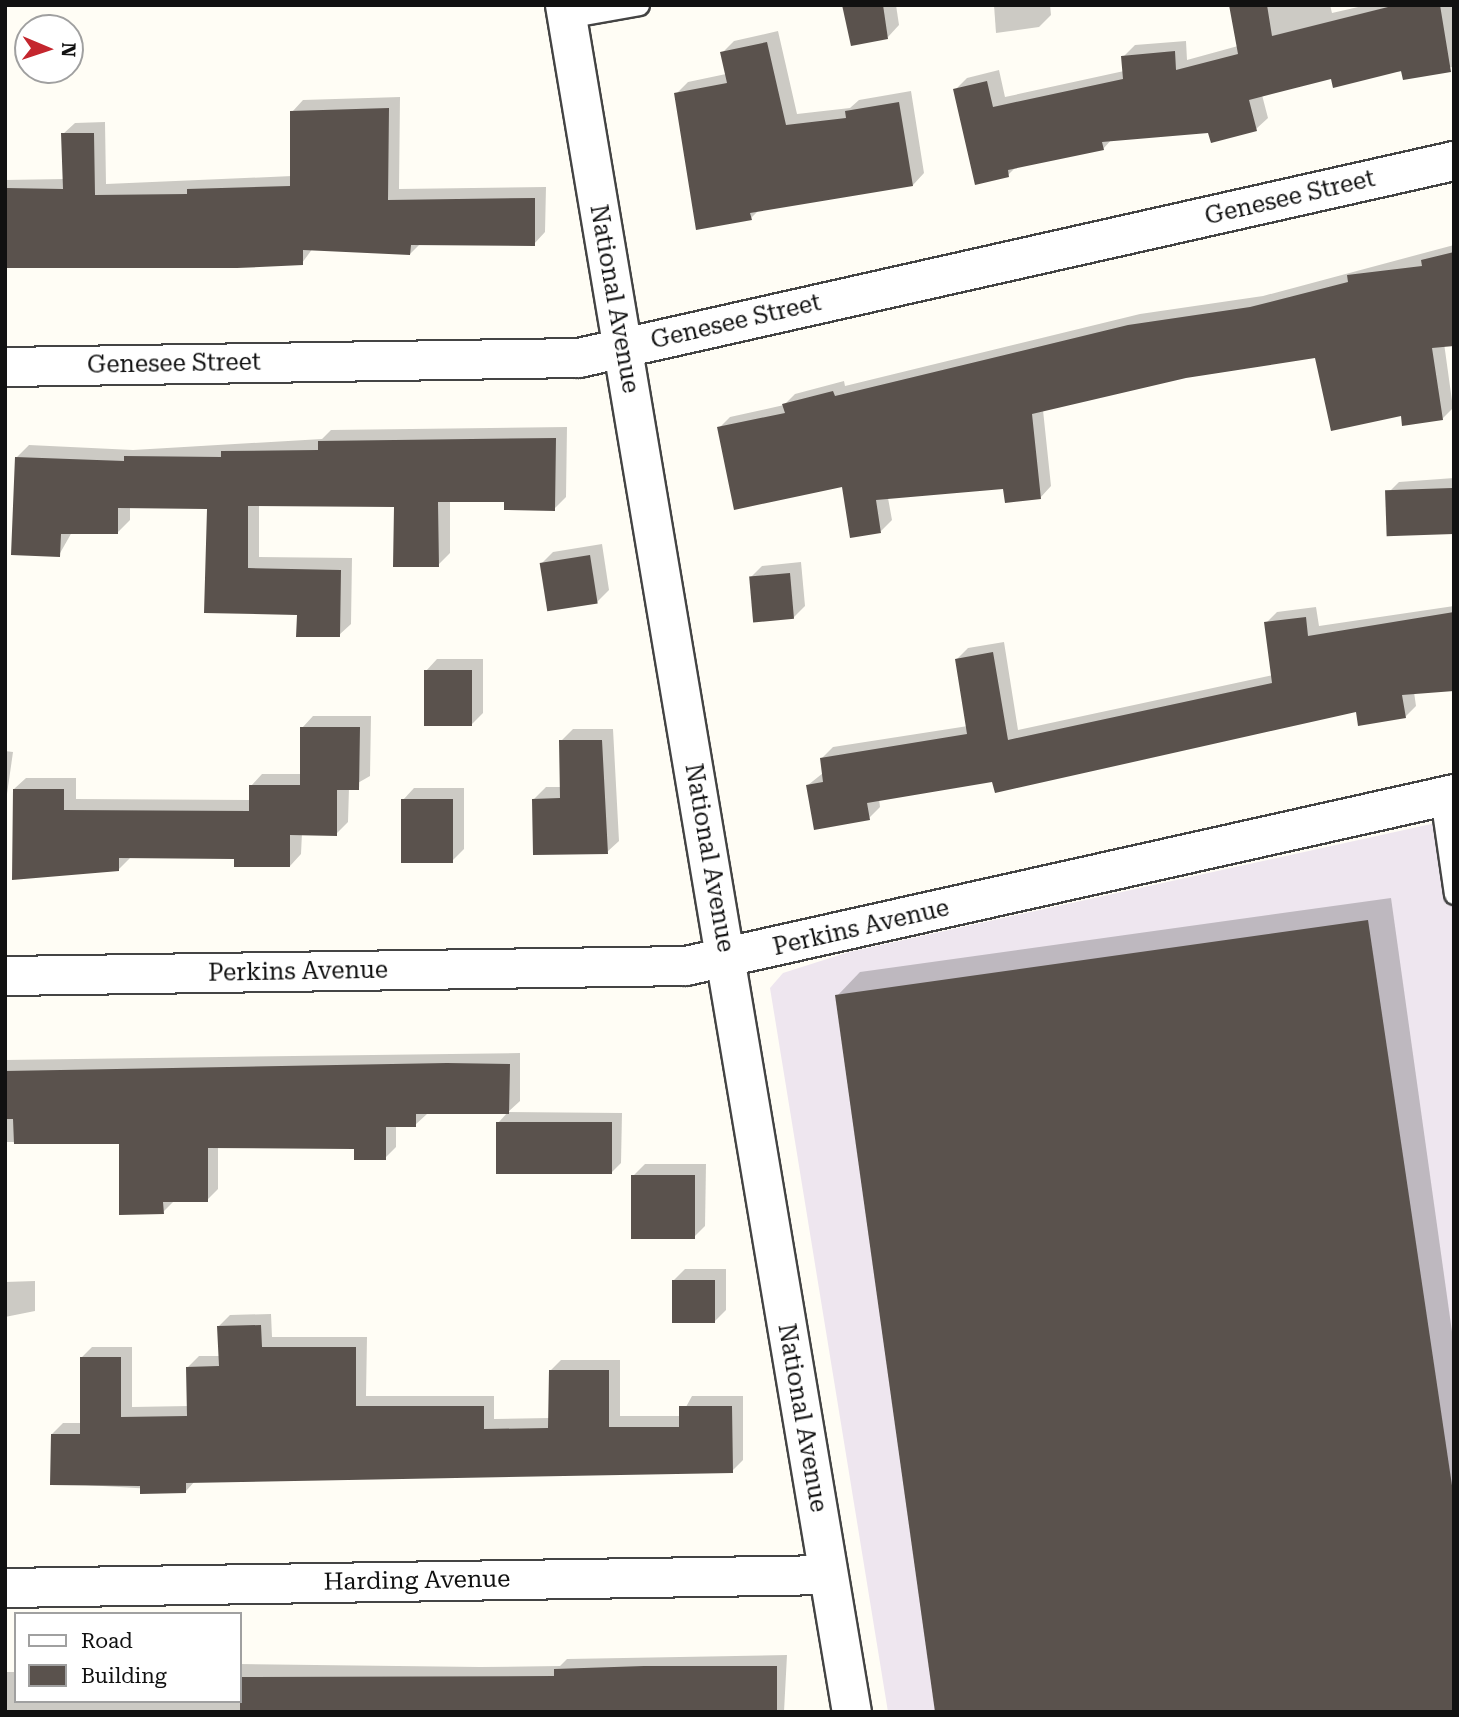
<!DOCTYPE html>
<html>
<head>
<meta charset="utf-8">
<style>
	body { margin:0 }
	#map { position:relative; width:1459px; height:1717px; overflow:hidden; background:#fffdf5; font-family:"Roboto Serif",serif }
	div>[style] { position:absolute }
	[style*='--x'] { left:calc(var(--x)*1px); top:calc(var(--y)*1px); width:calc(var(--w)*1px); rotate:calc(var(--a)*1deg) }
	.industrial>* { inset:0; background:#eee6ef }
	.shadow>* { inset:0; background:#0003 }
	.building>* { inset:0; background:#5a524d; transform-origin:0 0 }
	.roads { filter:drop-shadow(2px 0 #444) drop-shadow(-2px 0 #444) drop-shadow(0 2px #444) drop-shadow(0 -2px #444) }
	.service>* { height:19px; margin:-9.5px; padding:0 9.5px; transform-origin:9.5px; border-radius:9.5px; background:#fff }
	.minor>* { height:38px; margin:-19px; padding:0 19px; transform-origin:19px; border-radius:19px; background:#fff }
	span { translate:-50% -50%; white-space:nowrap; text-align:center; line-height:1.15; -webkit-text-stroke:7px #fff; paint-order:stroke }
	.street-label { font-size:24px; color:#111 }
	.frame { position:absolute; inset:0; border:7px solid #111; pointer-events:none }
	.legend { position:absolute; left:14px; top:1612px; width:228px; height:91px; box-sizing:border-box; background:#fff; border:2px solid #a0a0a0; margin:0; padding:9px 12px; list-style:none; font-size:21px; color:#111 }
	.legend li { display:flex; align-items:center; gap:14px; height:35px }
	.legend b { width:35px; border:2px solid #a0a0a0 }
	.north { position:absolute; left:14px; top:14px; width:70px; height:70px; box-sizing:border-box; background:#fff; border:2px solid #a0a0a0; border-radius:50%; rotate:92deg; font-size:19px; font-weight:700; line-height:28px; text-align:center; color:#111 }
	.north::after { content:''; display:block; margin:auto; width:24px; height:32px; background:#c4262e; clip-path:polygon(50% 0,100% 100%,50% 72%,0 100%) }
</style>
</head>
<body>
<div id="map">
	<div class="industrial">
		<div style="clip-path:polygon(1454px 819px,1454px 1712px,888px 1712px,770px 988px,783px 973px,849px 952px)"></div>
	</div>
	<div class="shadow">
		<div style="clip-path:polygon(844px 5px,896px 5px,899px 25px,888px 37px)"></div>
		<div style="clip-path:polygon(994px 5px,1050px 5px,1051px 15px,1039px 27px,996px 33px)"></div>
		<div style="clip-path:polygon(1231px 5px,1330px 5px,1332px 13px,1367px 5px,1454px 5px,1454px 67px,1332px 77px,1262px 95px,1268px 118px,1256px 129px,1112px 139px,1103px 149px,1016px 167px,1008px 175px,955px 90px,967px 78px,999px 70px,1005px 97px,1124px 71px,1123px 57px,1135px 45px,1186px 41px,1187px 60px,1238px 46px)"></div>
		<div style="clip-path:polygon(778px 31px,797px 114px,850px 108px,859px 100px,911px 91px,924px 173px,913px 185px,760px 209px,751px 218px,676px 94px,688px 82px,726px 74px,722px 53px,734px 41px)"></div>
		<div style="clip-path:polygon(400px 97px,399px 189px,546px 187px,545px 232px,534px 244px,420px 244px,410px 254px,313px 248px,302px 263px,5px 266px,5px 180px,64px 179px,63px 134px,75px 123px,105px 122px,106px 184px,292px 176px,292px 112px,303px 100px)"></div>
		<div style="clip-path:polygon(1454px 245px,1454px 341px,1444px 343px,1453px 408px,1442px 419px,1402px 414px,1317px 356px,1186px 377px,1043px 410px,1051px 486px,1040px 498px,1005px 487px,888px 498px,892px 520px,881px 531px,843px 485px,719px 428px,730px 417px,784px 405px,795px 394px,844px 381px,845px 386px,1140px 314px,1263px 296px)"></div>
		<div style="clip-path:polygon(567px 427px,566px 497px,554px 509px,506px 500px,450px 500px,450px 553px,438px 565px,395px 505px,259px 505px,259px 557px,352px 558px,351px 624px,339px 635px,299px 613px,206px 611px,209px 507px,130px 507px,130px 520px,118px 532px,72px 532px,59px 555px,17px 457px,29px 445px,133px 450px,322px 439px,331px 430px)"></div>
		<div style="clip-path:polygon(1454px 478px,1454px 532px,1387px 494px,1399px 482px)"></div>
		<div style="clip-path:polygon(602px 544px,609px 590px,597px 602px,541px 564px,553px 552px)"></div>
		<div style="clip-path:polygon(801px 562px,805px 606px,793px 618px,750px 578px,762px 566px)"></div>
		<div style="clip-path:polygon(1454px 606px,1454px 689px,1414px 692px,1416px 706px,1405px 717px,1357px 710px,879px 799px,880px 807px,869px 818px,808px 785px,823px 773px,822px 758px,833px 747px,968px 726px,957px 659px,968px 648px,1004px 642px,1018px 730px,1273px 675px,1266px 623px,1277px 612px,1316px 607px,1319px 626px)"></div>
		<div style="clip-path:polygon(437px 659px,483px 659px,483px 713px,471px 725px,426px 671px)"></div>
		<div style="clip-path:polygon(313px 716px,371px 716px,370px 776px,349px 788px,348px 822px,336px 834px,302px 833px,301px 854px,290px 866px,236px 857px,130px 858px,118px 870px,14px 789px,26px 778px,76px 778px,76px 799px,250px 800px,251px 786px,262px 774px,301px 774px,302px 728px)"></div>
		<div style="clip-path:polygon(573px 729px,613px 729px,619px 841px,607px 852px,534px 799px,546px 787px,562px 787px,561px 741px)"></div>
		<div style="clip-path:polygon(5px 751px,13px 752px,7px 794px,5px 794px)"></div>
		<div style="clip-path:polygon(414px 788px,464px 788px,464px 849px,452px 861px,403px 800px)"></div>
		<div style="clip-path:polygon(1391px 898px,1454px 1346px,1454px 1712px,837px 996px,860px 972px)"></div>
		<div style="clip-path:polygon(520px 1053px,520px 1101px,508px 1112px,427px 1114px,415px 1125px,396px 1125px,396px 1147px,385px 1158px,356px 1147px,218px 1147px,218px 1189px,207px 1200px,175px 1200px,163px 1212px,121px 1142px,5px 1142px,5px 1060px)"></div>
		<div style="clip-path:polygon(508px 1112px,622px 1113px,621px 1163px,611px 1173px,498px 1123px)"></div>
		<div style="clip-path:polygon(645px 1164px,706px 1164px,705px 1226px,693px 1238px,633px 1176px)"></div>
		<div style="clip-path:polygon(685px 1269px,726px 1269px,726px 1310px,714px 1322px,673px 1281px)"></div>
		<div style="clip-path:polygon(35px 1281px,35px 1311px,5px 1317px,5px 1282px)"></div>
		<div style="clip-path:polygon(271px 1314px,272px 1337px,367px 1337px,366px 1396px,494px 1396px,494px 1419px,550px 1418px,550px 1371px,561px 1360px,620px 1360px,620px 1416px,681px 1416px,692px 1396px,743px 1396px,743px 1460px,732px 1471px,195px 1481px,186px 1491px,52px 1483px,52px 1434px,63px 1423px,81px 1423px,81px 1358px,92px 1347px,132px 1347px,132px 1407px,189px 1406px,188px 1367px,199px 1356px,220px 1356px,219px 1326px,230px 1315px)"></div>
		<div style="clip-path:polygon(787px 1655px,784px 1712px,5px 1712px,5px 1672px,16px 1672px,16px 1701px,240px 1701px,240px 1664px,480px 1667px,560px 1666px,567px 1659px)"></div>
	</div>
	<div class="building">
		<div style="clip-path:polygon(842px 5px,883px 5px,888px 39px,851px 46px)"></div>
		<div style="clip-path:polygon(1229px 5px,1267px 5px,1272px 36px,1396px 5px,1440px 5px,1451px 72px,1403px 80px,1401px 71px,1333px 88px,1331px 79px,1249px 100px,1257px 131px,1211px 143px,1208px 133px,1102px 142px,1104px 150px,1008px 170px,1009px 177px,975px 185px,953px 89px,987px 81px,993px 107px,1123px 79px,1121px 56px,1175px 51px,1176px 70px,1238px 54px)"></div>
		<div style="clip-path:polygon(767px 42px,786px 125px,846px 118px,845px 111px,899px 102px,913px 186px,750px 213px,752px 220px,696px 230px,674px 93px,727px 83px,720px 52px)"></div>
		<div style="clip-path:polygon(389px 108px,388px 200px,535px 198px,535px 246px,411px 245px,410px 255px,303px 250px,303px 265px,237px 268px,5px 268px,5px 188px,63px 189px,61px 133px,94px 133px,95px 195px,187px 194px,187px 189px,290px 186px,290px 111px)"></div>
		<div style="clip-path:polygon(1454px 252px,1454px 346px,1432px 348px,1443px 420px,1402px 426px,1401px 416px,1331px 431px,1315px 358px,1186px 378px,1032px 414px,1041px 499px,1005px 503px,1003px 489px,876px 500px,881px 533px,850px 538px,842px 487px,734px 510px,717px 427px,785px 413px,782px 404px,833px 391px,835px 396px,1128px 325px,1250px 307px,1348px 282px,1347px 275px,1422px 266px,1421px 260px)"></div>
		<div style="clip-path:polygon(556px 438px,555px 511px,504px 510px,504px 502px,438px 502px,439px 567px,393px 567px,394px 507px,248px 506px,248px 568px,341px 570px,340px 637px,296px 637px,297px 615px,204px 613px,207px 509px,118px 508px,118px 534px,61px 534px,60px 557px,11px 555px,15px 457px,124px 461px,124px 456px,221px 457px,221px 451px,318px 450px,318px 441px)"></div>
		<div style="left:1452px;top:488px;width:46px;height:67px;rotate:88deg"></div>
		<div style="left:590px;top:555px;width:49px;height:51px;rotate:81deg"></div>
		<div style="left:790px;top:573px;width:46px;height:41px;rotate:85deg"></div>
		<div style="clip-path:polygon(1454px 612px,1454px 691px,1402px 695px,1406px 718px,1358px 726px,1356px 712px,995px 793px,992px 782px,867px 803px,870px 820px,814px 830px,806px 785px,823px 782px,820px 758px,967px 734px,955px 659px,993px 652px,1008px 740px,1272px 683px,1264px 622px,1306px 617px,1308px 636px)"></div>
		<div style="left:424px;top:670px;width:48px;height:56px"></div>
		<div style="clip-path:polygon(300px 727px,360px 727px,359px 790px,337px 790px,337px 836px,290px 835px,290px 867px,234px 867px,234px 859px,119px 858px,119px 871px,12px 880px,13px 789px,64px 789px,64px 810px,249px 811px,249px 785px,300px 785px)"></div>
		<div style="clip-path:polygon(559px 740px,602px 740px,608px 854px,533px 855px,532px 799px,560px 798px)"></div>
		<div style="left:401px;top:799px;width:52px;height:64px"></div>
		<div style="clip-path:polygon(1368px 920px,1454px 1499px,1454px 1712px,935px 1712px,835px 995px)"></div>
		<div style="clip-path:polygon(447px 1063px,510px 1064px,509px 1114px,416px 1114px,416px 1127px,386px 1127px,386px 1160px,354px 1160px,354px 1149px,208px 1148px,208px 1202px,163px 1202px,164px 1214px,119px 1215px,119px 1144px,14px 1144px,13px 1119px,5px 1119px,5px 1071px)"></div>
		<div style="left:496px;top:1122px;width:116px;height:52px"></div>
		<div style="left:631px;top:1175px;width:64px;height:64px"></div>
		<div style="left:715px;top:1280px;width:43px;height:43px;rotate:90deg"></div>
		<div style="clip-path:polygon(261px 1325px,262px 1347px,356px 1347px,356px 1406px,484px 1406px,484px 1429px,548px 1428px,549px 1370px,609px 1370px,609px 1427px,679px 1427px,679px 1406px,732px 1406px,733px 1473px,186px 1483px,186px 1493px,140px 1494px,140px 1486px,50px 1485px,51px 1434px,80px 1434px,80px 1357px,121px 1357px,121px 1417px,187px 1416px,186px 1367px,219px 1366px,217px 1326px)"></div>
		<div style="clip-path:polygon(644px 1666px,777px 1666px,777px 1712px,240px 1712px,240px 1677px,554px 1676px,554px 1669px)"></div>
	</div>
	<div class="roads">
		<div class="service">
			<div style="--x:567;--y:18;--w:73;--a:-10.2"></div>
			<div style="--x:1440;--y:797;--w:98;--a:81.8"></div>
		</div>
		<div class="minor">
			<div style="--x:565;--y:5;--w:1731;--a:80.46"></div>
			<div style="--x:5;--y:367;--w:574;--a:-0.9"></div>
			<div style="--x:579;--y:358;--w:897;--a:-12.69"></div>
			<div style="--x:5;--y:976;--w:681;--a:-0.84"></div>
			<div style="--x:686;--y:966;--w:787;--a:-12.62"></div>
			<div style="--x:5;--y:1588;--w:823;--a:-0.9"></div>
		</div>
	</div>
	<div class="street-label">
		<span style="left:1290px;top:198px;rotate:-13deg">Genesee Street</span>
		<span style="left:614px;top:299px;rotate:80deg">National Avenue</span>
		<span style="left:736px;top:322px;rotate:-13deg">Genesee Street</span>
		<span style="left:174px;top:364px;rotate:-1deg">Genesee Street</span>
		<span style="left:709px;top:858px;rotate:80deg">National Avenue</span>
		<span style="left:861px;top:928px;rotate:-13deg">Perkins Avenue</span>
		<span style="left:298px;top:972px;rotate:-1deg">Perkins Avenue</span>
		<span style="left:802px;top:1418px;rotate:80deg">National Avenue</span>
		<span style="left:417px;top:1581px;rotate:-1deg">Harding Avenue</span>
	</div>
	<div class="frame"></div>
	<ul class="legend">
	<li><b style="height:9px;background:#fff"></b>Road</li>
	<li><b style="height:19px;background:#5a524d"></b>Building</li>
	</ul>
	<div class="north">N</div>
</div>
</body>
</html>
